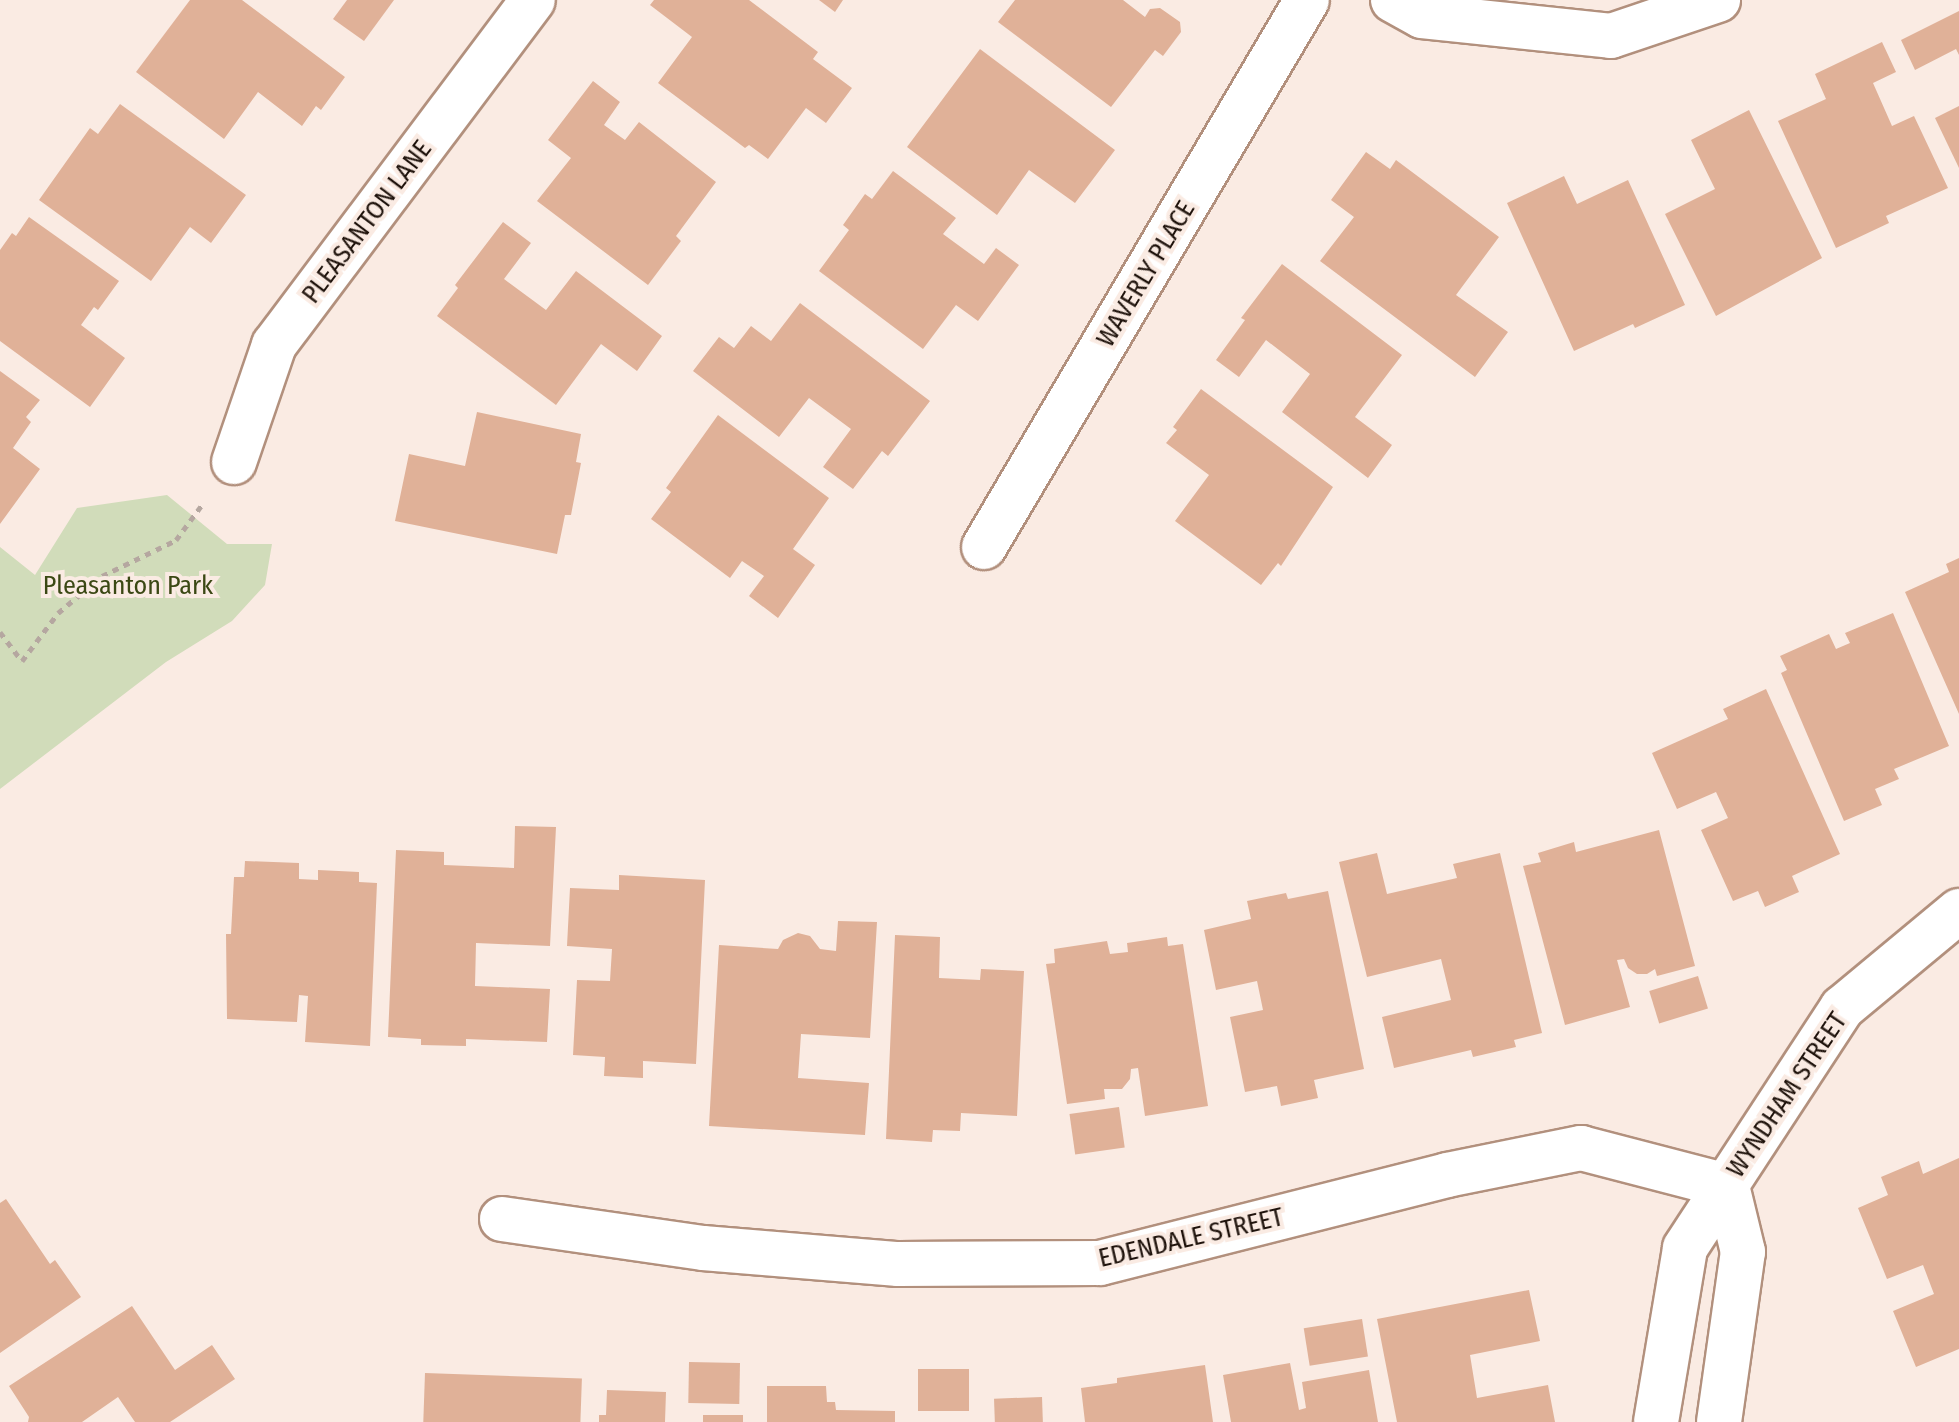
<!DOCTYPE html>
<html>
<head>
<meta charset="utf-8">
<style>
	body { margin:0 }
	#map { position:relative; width:1959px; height:1422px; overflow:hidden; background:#faebe3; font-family:"Fira Sans Condensed",sans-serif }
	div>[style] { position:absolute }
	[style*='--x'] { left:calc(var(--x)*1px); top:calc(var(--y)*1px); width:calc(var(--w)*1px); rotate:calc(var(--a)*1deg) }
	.green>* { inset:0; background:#d1dcba }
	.building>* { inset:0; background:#e0b198; transform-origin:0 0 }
	.path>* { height:5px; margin-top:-2.5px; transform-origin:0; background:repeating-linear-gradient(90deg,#b5a7a0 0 6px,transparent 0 12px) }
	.roads { filter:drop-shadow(2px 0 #b2907d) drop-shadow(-2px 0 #b2907d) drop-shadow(0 2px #b2907d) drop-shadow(0 -2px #b2907d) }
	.street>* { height:44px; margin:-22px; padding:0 22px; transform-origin:22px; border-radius:22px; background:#fff }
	span { translate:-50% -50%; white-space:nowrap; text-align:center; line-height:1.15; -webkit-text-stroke:8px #faebe3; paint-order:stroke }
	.street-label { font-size:26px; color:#1f130c }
	.park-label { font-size:26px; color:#3b4814 }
</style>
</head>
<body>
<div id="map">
	<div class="green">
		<div style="clip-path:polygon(167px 495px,227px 544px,272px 544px,265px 585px,232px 621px,166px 662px,0 789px,0 547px,35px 575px,77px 508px)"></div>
	</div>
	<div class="building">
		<div style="clip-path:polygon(190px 0,242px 0,345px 77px,321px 110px,316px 106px,302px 126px,258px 92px,224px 139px,136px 72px)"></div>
		<div style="clip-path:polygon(347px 0,394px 0,364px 41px,333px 19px)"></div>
		<div style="clip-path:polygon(654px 0,749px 0,818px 52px,813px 59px,852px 88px,826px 123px,806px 108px,768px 159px,749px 145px,745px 148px,658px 83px,692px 37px,650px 5px)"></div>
		<div style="clip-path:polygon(819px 0,843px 0,835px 12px)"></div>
		<div style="clip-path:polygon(1015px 0,1123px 0,1145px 17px,1150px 9px,1160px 8px,1180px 22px,1181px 32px,1163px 56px,1155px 50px,1111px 107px,998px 22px)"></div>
		<div style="clip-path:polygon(1959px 11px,1959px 55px,1956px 49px,1915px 70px,1901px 40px)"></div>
		<div style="clip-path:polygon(1882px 42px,1896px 72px,1873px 83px,1892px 126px,1914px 116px,1948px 188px,1886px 216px,1889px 223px,1836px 248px,1778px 121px,1826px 99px,1815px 74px)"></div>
		<div style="clip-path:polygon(980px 49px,1115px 150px,1075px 203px,1029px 170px,997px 215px,907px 147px)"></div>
		<div style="clip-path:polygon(593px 81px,620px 102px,604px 125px,625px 140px,639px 122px,716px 182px,676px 236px,681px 241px,648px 285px,537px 201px,571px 158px,548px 140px)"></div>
		<div style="clip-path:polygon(120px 104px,246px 195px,211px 243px,190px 227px,151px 281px,39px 200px,90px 128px,98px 134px)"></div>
		<div style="clip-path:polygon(1959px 106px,1959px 168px,1935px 118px)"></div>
		<div style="clip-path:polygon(1749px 110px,1822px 258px,1716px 316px,1665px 214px,1715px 189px,1691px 140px)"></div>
		<div style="clip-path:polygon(1366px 152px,1390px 169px,1396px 160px,1499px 237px,1456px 295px,1508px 332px,1475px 377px,1320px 261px,1354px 217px,1331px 200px)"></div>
		<div style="clip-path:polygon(893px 171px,956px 218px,943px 234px,984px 264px,996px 248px,1019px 265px,978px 321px,956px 305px,923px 349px,819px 271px,849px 230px,843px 225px,865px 194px,872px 199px)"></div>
		<div style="clip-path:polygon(1564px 176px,1577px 204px,1628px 180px,1685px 305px,1635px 328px,1633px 324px,1574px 351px,1507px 203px)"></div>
		<div style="clip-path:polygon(29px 217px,119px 281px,98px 310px,94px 307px,81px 325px,125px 358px,90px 407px,0 341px,0 250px,12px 233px,16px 236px)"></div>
		<div style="clip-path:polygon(503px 222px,531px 243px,504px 279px,546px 310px,576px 271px,662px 336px,637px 371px,601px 344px,556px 405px,437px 316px,458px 288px,455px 285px)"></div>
		<div style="clip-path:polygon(1282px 264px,1402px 355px,1355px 417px,1392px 445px,1368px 478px,1282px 412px,1310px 374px,1266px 340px,1239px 377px,1216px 360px,1245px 320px,1241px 318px)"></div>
		<div style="clip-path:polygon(800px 303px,930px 401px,888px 456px,882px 451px,853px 489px,823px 467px,851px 429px,809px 398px,779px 437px,693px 371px,719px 337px,734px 348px,751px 326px,771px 341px)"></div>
		<div style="clip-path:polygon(0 371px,40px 400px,26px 417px,31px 422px,13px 448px,40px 469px,0 524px)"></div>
		<div style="clip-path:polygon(1201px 389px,1333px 487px,1281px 566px,1278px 563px,1261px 585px,1175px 521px,1209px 475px,1166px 443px,1177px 430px,1173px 427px)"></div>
		<div style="clip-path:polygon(477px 412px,581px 434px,576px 462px,581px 463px,571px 515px,565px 515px,557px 554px,395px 521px,409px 454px,465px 466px)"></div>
		<div style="clip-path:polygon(718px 415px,829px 498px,793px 549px,815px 565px,778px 618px,749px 596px,764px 576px,742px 561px,730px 578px,651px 519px,671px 492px,666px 488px)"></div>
		<div style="clip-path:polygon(1959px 558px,1959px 714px,1905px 592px,1949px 572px,1946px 564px)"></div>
		<div style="clip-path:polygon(1893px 613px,1949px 746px,1894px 769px,1899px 779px,1875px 789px,1882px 805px,1844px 821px,1781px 673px,1787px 670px,1780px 656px,1829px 634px,1836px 649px,1850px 643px,1845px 633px)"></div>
		<div style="clip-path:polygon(1766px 689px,1840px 854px,1792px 876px,1799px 892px,1765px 907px,1758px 891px,1733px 901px,1701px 830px,1728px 818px,1716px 792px,1677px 809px,1652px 753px,1728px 719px,1723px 709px)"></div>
		<div style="clip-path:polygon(515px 826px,556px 827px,550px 946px,476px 943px,475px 986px,550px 989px,547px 1042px,466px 1039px,466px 1046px,421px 1045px,421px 1039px,388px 1037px,396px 850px,444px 852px,444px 865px,514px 868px)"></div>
		<div style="clip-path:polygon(1659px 830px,1695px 966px,1657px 976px,1655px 969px,1647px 974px,1637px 974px,1628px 968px,1624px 959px,1617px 960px,1630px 1007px,1565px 1025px,1523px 866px,1541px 862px,1538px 853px,1574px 842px,1576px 852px)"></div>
		<div style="clip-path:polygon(1377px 853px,1387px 894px,1457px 878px,1453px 864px,1500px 853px,1542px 1033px,1514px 1040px,1516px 1047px,1473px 1057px,1471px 1050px,1394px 1068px,1382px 1017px,1451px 1000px,1441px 959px,1367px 977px,1339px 862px)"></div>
		<div style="clip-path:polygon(245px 861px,299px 863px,299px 879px,318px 880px,318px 870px,359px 872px,359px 882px,377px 883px,370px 1046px,305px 1042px,308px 996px,299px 995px,297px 1022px,227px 1019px,226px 934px,231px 934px,234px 877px,244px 877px)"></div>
		<div style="clip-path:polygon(619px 875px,705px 880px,696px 1064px,643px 1061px,643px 1078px,604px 1076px,605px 1057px,573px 1055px,577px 980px,610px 981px,612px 949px,567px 946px,570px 888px,619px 890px)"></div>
		<div style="clip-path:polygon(1328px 891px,1364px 1069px,1314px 1080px,1318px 1098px,1281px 1106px,1277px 1086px,1245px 1092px,1230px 1017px,1263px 1010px,1257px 981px,1216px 990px,1204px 930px,1251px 919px,1247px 901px,1286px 893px,1288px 899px)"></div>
		<div style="clip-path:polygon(838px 921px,877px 922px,870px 1038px,801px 1034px,798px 1078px,869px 1083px,865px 1135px,709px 1126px,719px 945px,778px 949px,783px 940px,798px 933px,810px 936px,820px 949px,836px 951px)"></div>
		<div style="clip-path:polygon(895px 935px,940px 937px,939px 978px,980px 980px,981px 969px,1024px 971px,1017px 1116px,961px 1113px,960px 1131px,933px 1130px,932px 1142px,886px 1139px)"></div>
		<div style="clip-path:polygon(1167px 937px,1168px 946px,1183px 944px,1208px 1106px,1145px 1116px,1138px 1068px,1131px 1069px,1130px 1079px,1122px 1089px,1104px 1089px,1105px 1099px,1067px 1104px,1046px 964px,1055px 963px,1054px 949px,1107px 941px,1110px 954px,1128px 952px,1127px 943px)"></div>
		<div style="left:1698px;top:976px;width:34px;height:51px;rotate:73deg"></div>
		<div style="left:1119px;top:1107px;width:41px;height:50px;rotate:82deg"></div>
		<div style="clip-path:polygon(1959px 1158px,1959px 1349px,1916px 1367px,1893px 1311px,1934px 1294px,1923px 1265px,1887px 1279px,1858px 1208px,1888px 1195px,1881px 1177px,1919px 1161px,1923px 1174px)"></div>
		<div style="clip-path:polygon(6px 1199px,50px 1264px,55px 1260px,81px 1297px,0 1353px,0 1203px)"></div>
		<div style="clip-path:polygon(1529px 1290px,1540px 1341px,1470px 1355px,1477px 1398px,1548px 1385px,1555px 1422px,1397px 1422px,1377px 1319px)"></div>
		<div style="clip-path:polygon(132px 1306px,175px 1370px,212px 1345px,235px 1379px,170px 1422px,135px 1422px,118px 1397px,82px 1422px,28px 1422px,29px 1417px,9px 1386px)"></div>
		<div style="left:1362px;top:1319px;width:38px;height:59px;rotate:81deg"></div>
		<div style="left:689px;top:1362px;width:51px;height:41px;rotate:1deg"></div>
		<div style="clip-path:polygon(1290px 1363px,1299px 1410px,1306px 1408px,1302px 1382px,1369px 1370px,1378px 1422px,1231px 1422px,1223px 1375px)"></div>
		<div style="clip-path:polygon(1205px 1365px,1213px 1422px,1085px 1422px,1081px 1388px,1117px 1383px,1117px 1378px)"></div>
		<div style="left:918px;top:1369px;width:51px;height:42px"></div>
		<div style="left:425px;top:1373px;width:157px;height:49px;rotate:2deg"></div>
		<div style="clip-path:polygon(767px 1386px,826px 1386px,827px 1402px,835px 1402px,836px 1410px,895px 1411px,895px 1422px,767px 1422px)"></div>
		<div style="clip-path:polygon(607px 1390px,666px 1392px,665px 1422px,599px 1422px,599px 1415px,606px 1415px)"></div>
		<div style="left:1042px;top:1397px;width:25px;height:48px;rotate:88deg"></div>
		<div style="left:703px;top:1415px;width:40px;height:7px"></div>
	</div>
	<div class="path">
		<div style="--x:0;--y:632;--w:36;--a:53"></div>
		<div style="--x:22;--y:661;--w:60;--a:-53.1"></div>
		<div style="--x:58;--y:613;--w:57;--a:-40.1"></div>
		<div style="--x:102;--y:576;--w:82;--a:-25.9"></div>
		<div style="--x:176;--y:540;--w:47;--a:-53.6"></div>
	</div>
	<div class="roads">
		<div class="street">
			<div style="--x:1393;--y:0;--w:33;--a:29"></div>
			<div style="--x:1422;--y:16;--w:190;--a:6"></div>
			<div style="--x:1611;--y:36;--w:113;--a:-18.6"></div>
			<div style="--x:234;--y:462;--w:124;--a:-71.1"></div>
			<div style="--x:274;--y:345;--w:431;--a:-53.1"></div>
			<div style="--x:984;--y:547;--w:635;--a:-59.44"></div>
			<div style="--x:502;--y:1219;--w:203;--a:8.2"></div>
			<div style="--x:703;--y:1248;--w:196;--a:4.7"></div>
			<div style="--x:898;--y:1264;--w:202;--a:-0.3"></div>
			<div style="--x:1100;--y:1263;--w:358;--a:-14.2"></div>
			<div style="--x:1447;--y:1175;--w:137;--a:-11.4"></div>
			<div style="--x:1581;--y:1148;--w:151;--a:14.6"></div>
			<div style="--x:1656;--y:1422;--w:176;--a:-80.5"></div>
			<div style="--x:1685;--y:1248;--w:287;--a:-56.8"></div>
			<div style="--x:1842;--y:1008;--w:152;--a:-39.7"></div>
			<div style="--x:1719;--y:1422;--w:172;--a:-82"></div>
			<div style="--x:1743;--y:1252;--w:68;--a:-103.6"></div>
		</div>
	</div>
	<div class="street-label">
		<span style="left:367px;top:222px;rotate:-53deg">PLEASANTON LANE</span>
		<span style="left:1146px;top:274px;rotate:-59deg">WAVERLY PLACE</span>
		<span style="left:1787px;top:1095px;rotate:-56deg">WYNDHAM STREET</span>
		<span style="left:1191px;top:1238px;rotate:-13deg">EDENDALE STREET</span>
	</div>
	<div class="park-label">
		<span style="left:128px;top:586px">Pleasanton Park</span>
	</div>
</div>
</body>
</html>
